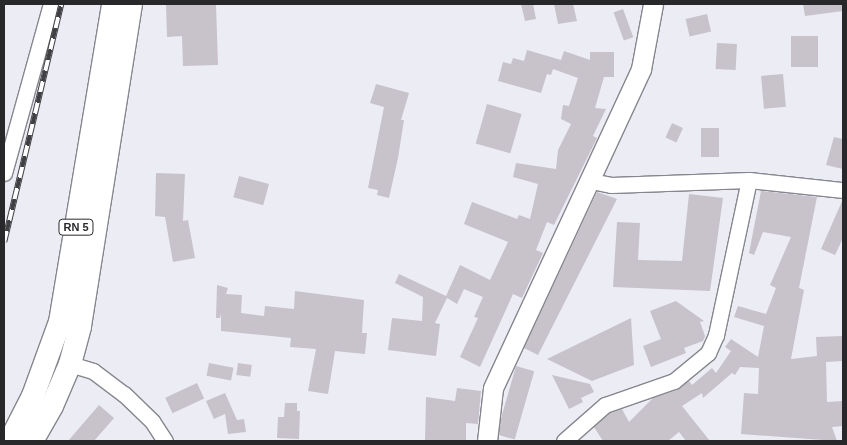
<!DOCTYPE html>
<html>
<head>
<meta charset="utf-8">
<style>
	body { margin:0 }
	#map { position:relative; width:847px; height:445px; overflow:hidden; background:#ececf5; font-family:Arial,sans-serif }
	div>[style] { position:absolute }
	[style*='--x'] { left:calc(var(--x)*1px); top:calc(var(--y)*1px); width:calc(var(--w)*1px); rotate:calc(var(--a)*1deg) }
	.building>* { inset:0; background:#c8c2ca; transform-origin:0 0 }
	.roads { filter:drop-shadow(1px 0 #86868e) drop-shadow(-1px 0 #86868e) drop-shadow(0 1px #86868e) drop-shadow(0 -1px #86868e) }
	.minor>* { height:15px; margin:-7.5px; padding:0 7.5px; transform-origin:7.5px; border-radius:7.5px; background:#fff }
	.major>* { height:19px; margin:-9.5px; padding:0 9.5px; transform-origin:9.5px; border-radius:9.5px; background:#fff }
	.highway>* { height:22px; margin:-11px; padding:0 11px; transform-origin:11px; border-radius:11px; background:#fff }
	.rail>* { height:5.5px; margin-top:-2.75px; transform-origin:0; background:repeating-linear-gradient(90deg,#fff 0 11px,#404044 0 22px); box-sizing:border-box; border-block:1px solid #404044 }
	span { translate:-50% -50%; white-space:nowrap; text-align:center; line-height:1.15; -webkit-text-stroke:5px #fff; paint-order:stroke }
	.shield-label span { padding:1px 4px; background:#fff; border:1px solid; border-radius:4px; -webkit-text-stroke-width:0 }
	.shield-label { font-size:11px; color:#28282b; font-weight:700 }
	.frame { position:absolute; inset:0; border:5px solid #28282b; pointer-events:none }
</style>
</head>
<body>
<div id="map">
	<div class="building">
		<div style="clip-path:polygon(166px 4px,216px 4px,218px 65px,183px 66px,182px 36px,167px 37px)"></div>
		<div style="clip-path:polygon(521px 4px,533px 4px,536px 19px,525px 21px)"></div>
		<div style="clip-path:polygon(554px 4px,573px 4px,577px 21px,558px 24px)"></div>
		<div style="clip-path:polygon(803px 4px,843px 4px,843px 11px,805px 16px)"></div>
		<div style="left:623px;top:9px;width:30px;height:10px;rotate:70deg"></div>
		<div style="left:707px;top:14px;width:18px;height:22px;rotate:77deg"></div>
		<div style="left:791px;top:36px;width:27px;height:31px"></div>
		<div style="left:717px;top:43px;width:20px;height:26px;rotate:3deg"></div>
		<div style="clip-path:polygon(527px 50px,561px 60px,564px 51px,590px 60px,590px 52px,614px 52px,614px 77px,604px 77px,595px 108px,606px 109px,593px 136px,597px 138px,554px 225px,547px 222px,536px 250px,543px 253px,522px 298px,513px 294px,480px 367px,460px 357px,478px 318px,474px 317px,483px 297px,464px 289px,457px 304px,447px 298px,435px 323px,440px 324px,436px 356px,388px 350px,392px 318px,422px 321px,423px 297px,395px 283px,399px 274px,446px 296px,460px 265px,490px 280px,508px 242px,464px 224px,472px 202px,517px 219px,519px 215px,530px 219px,538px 184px,513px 177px,516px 163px,556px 169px,558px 150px,571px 124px,561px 119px,563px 105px,569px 106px,578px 78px,553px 69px,551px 75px,547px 74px,541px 93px,498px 81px,503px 62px,511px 64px,513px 58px,524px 61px)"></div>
		<div style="left:783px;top:74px;width:33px;height:22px;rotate:85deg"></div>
		<div style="clip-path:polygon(376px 84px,409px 93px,401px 120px,404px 120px,398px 158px,389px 198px,377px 195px,378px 190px,368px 188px,384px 107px,370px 103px)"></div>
		<div style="left:487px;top:104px;width:36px;height:41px;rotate:16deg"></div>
		<div style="left:672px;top:123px;width:12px;height:16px;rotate:24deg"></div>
		<div style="left:701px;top:128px;width:18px;height:29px"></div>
		<div style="clip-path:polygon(834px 137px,843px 139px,843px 169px,826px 165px)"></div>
		<div style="clip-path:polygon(156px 173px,185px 174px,183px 221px,188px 220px,195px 258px,173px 262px,165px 217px,155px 216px)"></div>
		<div style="left:239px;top:176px;width:31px;height:22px;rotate:15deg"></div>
		<div style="clip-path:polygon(761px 191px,817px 197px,799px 288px,804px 290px,791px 359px,817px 356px,816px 337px,843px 336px,843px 361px,826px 362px,827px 402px,843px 401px,843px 426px,832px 427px,837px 441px,741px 434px,744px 393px,758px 394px,759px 368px,740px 367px,735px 375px,732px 373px,703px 398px,702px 393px,682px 406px,710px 441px,686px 441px,679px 432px,668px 441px,603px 441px,594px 427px,610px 413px,622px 409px,629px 422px,653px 398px,677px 390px,689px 381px,692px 385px,712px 368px,716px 373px,731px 351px,725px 347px,731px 339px,758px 357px,764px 326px,734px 317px,738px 306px,766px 314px,776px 288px,770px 285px,791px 237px,763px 232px,754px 255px,749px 253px)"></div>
		<div style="clip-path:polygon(597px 192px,617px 199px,538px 355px,524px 348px)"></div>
		<div style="clip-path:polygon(689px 194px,723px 198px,710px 291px,613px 287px,617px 222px,640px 223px,638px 260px,682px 261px)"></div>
		<div style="clip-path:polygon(843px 199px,843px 238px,835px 255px,821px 249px)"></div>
		<div style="clip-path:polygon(217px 285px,228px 288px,226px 294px,242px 295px,241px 313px,264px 316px,265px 306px,294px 309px,295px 291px,364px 300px,362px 333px,367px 333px,365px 354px,335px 351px,328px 394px,308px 391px,316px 349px,290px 347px,291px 338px,221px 331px,221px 313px,220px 318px,216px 318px)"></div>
		<div style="clip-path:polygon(676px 301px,704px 321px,700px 322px,705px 336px,703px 341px,684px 348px,686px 353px,651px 367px,643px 346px,661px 339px,650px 311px)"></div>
		<div style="clip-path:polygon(631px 318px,634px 365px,592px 381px,547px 359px)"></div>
		<div style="left:209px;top:363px;width:25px;height:13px;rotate:11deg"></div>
		<div style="left:238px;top:363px;width:14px;height:12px;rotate:8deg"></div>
		<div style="left:516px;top:366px;width:19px;height:71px;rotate:16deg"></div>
		<div style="clip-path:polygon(552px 375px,590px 384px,594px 392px,581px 398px,583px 402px,569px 409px)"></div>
		<div style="left:197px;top:383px;width:17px;height:35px;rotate:65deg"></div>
		<div style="clip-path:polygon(457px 388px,481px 391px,478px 424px,466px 423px,466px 441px,425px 441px,426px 397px,455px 401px)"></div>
		<div style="clip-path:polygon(225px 393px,237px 420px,244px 419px,246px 432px,228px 434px,225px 414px,214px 419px,206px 401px)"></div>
		<div style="clip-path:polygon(285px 403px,297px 403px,297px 411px,300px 411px,299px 439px,277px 438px,278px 417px,284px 417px)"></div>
		<div style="clip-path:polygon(99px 405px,114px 418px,94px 441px,68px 441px)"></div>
	</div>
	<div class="roads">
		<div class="minor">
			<div style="--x:4;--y:173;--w:175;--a:-74.5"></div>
			<div style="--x:591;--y:181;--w:20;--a:11"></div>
			<div style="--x:611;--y:185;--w:138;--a:-2.1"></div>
			<div style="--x:749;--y:180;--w:95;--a:6.1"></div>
			<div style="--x:70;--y:364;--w:24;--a:17"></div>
			<div style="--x:93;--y:371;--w:39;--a:37"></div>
			<div style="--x:124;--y:394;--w:39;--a:44"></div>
			<div style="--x:152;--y:421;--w:24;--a:57"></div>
			<div style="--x:564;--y:441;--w:55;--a:-41.3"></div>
			<div style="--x:605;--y:405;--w:73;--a:-19.2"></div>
			<div style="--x:674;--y:381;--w:44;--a:-39.5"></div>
			<div style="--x:708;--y:353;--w:20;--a:-66"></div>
			<div style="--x:716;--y:335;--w:158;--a:-78"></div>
		</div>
		<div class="major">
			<div style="--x:487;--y:441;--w:53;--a:-83.5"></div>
			<div style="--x:493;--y:388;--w:352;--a:-65.1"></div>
			<div style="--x:641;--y:69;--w:66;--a:-79.5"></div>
		</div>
		<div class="highway">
			<div style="--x:10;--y:441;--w:51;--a:-62.9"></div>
			<div style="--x:33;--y:396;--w:79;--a:-70"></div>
			<div style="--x:60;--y:322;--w:322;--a:-80.5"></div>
			<div style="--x:32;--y:441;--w:40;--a:-60.3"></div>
			<div style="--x:52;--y:406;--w:46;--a:-66.8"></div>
			<div style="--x:70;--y:364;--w:39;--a:-75"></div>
			<div style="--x:80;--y:326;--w:326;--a:-81"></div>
		</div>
	</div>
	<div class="rail">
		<div style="--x:4;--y:242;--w:245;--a:-76.5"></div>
	</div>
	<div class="shield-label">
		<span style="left:76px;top:227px">RN 5</span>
	</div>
	<div class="frame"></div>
</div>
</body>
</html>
